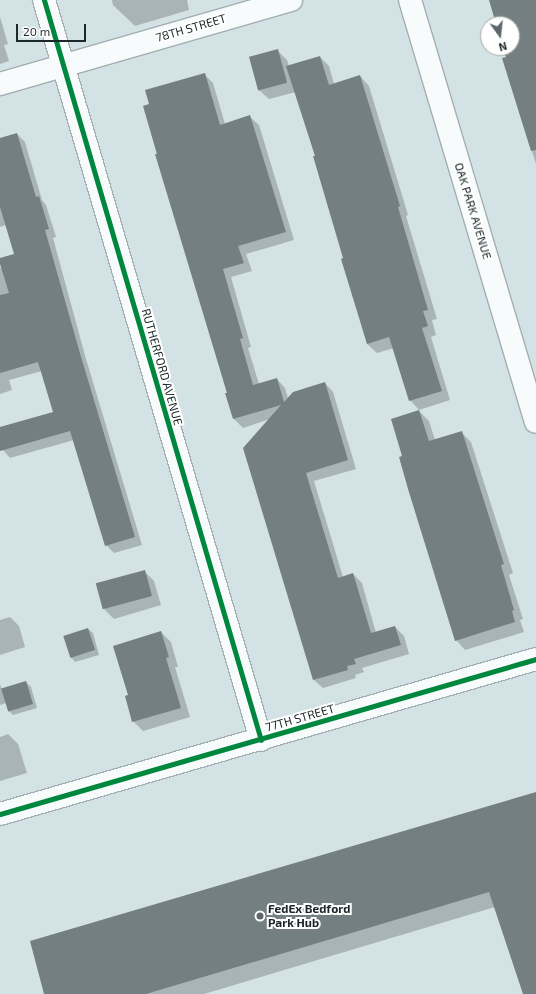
<!DOCTYPE html>
<html>
<head>
<meta charset="utf-8">
<style>
	body { margin:0 }
	#map { position:relative; width:536px; height:994px; overflow:hidden; background:#d3e2e4; font-family:"Exo 2",sans-serif }
	div>[style] { position:absolute }
	[style*='--x'] { left:calc(var(--x)*1px); top:calc(var(--y)*1px); width:calc(var(--w)*1px); rotate:calc(var(--a)*1deg) }
	.shadow>* { inset:0; background:#0003 }
	.building>* { inset:0; background:#747f81; transform-origin:0 0 }
	.roads { filter:drop-shadow(1px 0 #a3aeb0) drop-shadow(-1px 0 #a3aeb0) drop-shadow(0 1px #a3aeb0) drop-shadow(0 -1px #a3aeb0) }
	.minor>* { height:22px; margin:-11px; padding:0 11px; transform-origin:11px; border-radius:11px; background:#f8fbfb }
	.cycleway>* { height:5px; margin:-2.5px; padding:0 2.5px; transform-origin:2.5px; border-radius:2.5px; background:#00873e }
	.dots>* { width:11px; height:11px; translate:-50% -50%; box-sizing:border-box; border:2px solid #fff; border-radius:50% }
	span { translate:-50% -50%; white-space:nowrap; text-align:center; line-height:1.15; -webkit-text-stroke:4px #fff; paint-order:stroke }
	.street-label { font-size:12px; color:#1c2728 }
	.poi-label { font-size:12px; color:#1c2728; font-weight:700 }
	.left { translate:0 -50%; text-align:left }
	.north { position:absolute; left:480px; top:16px; width:40px; height:40px; box-sizing:border-box; background:#fff; border:1px solid #a4a9a9; border-radius:50%; rotate:165deg; font-size:11px; font-weight:700; line-height:16px; text-align:center; color:#1c2728 }
	.north::after { content:''; display:block; margin:auto; width:14px; height:18px; background:#5c686a; clip-path:polygon(50% 0,100% 100%,50% 72%,0 100%) }
	.scale { position:absolute; left:16px; top:24px; width:70px; height:18px; box-sizing:border-box; border:2px solid #1c2728; border-top:0; padding-left:5px; font-size:12px; line-height:14px; white-space:nowrap; color:#1c2728; -webkit-text-stroke:3px #fff; paint-order:stroke }
</style>
</head>
<body>
<div id="map">
	<div class="shadow">
		<div style="clip-path:polygon(112px 0,187px 0,189px 10px,135px 26px,113px 5px)"></div>
		<div style="clip-path:polygon(490px 0,536px 0,536px 164px,503px 59px,507px 58px,504px 48px,512px 48px,512px 24px,497px 24px)"></div>
		<div style="clip-path:polygon(0 17px,8px 44px,4px 45px,9px 61px,0 64px)"></div>
		<div style="clip-path:polygon(277px 50px,287px 60px,289px 66px,320px 57px,329px 66px,334px 84px,360px 76px,369px 86px,408px 215px,406px 216px,437px 319px,432px 320px,436px 335px,431px 337px,450px 400px,419px 410px,410px 400px,394px 348px,377px 353px,367px 344px,316px 156px,296px 92px,269px 99px,259px 90px)"></div>
		<div style="clip-path:polygon(204px 74px,213px 83px,225px 124px,250px 117px,259px 125px,294px 240px,246px 254px,252px 271px,231px 277px,251px 347px,248px 348px,259px 384px,277px 379px,285px 388px,288px 398px,325px 383px,333px 392px,356px 469px,314px 481px,343px 577px,353px 574px,362px 583px,376px 633px,395px 627px,404px 636px,409px 654px,362px 668px,364px 672px,355px 675px,356px 678px,323px 688px,314px 680px,270px 419px,243px 428px,234px 419px,208px 323px,164px 180px,144px 107px)"></div>
		<div style="clip-path:polygon(17px 134px,25px 142px,42px 200px,46px 205px,56px 237px,53px 238px,86px 359px,142px 545px,114px 553px,106px 545px,74px 440px,10px 458px,3px 450px,0 441px,0 428px,54px 413px,42px 371px,9px 380px,12px 390px,0 394px,0 268px,2px 267px,0 259px,15px 254px,6px 225px,0 227px,0 139px)"></div>
		<div style="clip-path:polygon(419px 411px,429px 421px,435px 440px,461px 432px,471px 442px,513px 573px,509px 575px,523px 619px,520px 620px,524px 632px,465px 650px,456px 640px,404px 456px)"></div>
		<div style="clip-path:polygon(144px 571px,154px 581px,161px 605px,114px 619px,105px 610px,97px 585px)"></div>
		<div style="clip-path:polygon(10px 617px,19px 626px,25px 647px,0 655px,0 620px)"></div>
		<div style="clip-path:polygon(88px 629px,93px 633px,99px 655px,75px 662px,71px 657px)"></div>
		<div style="clip-path:polygon(161px 632px,171px 642px,178px 667px,175px 667px,190px 717px,143px 731px,133px 721px,129px 696px)"></div>
		<div style="clip-path:polygon(26px 682px,31px 687px,37px 708px,13px 715px,9px 711px,6px 703px,0 705px,0 684px,2px 690px)"></div>
		<div style="clip-path:polygon(8px 734px,18px 744px,27px 773px,0 781px,0 737px)"></div>
		<div style="clip-path:polygon(536px 793px,536px 994px,524px 994px,495px 907px,204px 994px,45px 994px)"></div>
	</div>
	<div class="building">
		<div style="clip-path:polygon(489px 0,536px 0,536px 150px,531px 151px,502px 58px,506px 57px,503px 48px,512px 48px,512px 24px,496px 24px)"></div>
		<div style="left:278px;top:49px;width:35px;height:30px;rotate:75deg"></div>
		<div style="clip-path:polygon(320px 56px,329px 85px,360px 75px,400px 206px,398px 207px,428px 310px,423px 311px,428px 326px,422px 328px,442px 391px,409px 401px,389px 337px,367px 344px,341px 259px,343px 258px,313px 156px,315px 156px,286px 66px)"></div>
		<div style="clip-path:polygon(205px 73px,220px 125px,250px 115px,286px 232px,238px 246px,244px 263px,223px 269px,243px 338px,240px 339px,253px 385px,277px 378px,284px 402px,293px 392px,325px 382px,348px 460px,306px 473px,338px 578px,353px 573px,371px 633px,395px 626px,401px 645px,354px 659px,356px 664px,347px 666px,348px 670px,313px 680px,243px 448px,281px 405px,233px 419px,225px 393px,227px 393px,155px 154px,157px 154px,143px 106px,149px 104px,145px 90px)"></div>
		<div style="clip-path:polygon(17px 133px,36px 197px,39px 196px,49px 229px,45px 230px,79px 350px,135px 537px,105px 546px,70px 431px,0 451px,0 427px,53px 412px,38px 362px,0 373px,0 295px,9px 293px,0 264px,0 258px,14px 254px,0 207px,0 138px)"></div>
		<div style="clip-path:polygon(419px 410px,429px 441px,462px 431px,504px 564px,501px 565px,514px 610px,512px 611px,515px 622px,455px 641px,408px 489px,399px 457px,402px 456px,391px 419px)"></div>
		<div style="left:145px;top:570px;width:27px;height:51px;rotate:75deg"></div>
		<div style="left:88px;top:628px;width:23px;height:26px;rotate:72deg"></div>
		<div style="clip-path:polygon(161px 631px,169px 657px,166px 658px,181px 708px,132px 722px,125px 696px,128px 695px,113px 646px)"></div>
		<div style="left:26px;top:681px;width:24px;height:26px;rotate:73deg"></div>
		<div style="clip-path:polygon(536px 792px,536px 994px,523px 994px,489px 892px,146px 994px,44px 994px,30px 941px)"></div>
	</div>
	<div class="roads">
		<div class="minor">
			<div style="--x:44;--y:0;--w:771;--a:73.66"></div>
			<div style="--x:410;--y:0;--w:440;--a:73.4"></div>
			<div style="--x:0;--y:84;--w:303;--a:-16.1"></div>
			<div style="--x:0;--y:814;--w:558;--a:-16.13"></div>
		</div>
	</div>
	<div class="cycleway">
		<div style="--x:44;--y:0;--w:771;--a:73.66"></div>
		<div style="--x:0;--y:814;--w:558;--a:-16.13"></div>
	</div>
	<div class="dots">
		<div style="left:260px;top:916px;background:#5c686a"></div>
	</div>
	<div class="street-label">
		<span style="left:191px;top:28px;rotate:-16deg">78TH STREET</span>
		<span style="left:473px;top:211px;rotate:73deg">OAK PARK AVENUE</span>
		<span style="left:162px;top:367px;rotate:74deg">RUTHERFORD AVENUE</span>
		<span style="left:300px;top:718px;rotate:-16deg">77TH STREET</span>
	</div>
	<div class="poi-label">
		<span class="left" style="left:268px;top:916px">FedEx Bedford<br>Park Hub</span>
	</div>
	<div class="north">N</div>
	<div class="scale">20 m</div>
</div>
</body>
</html>
